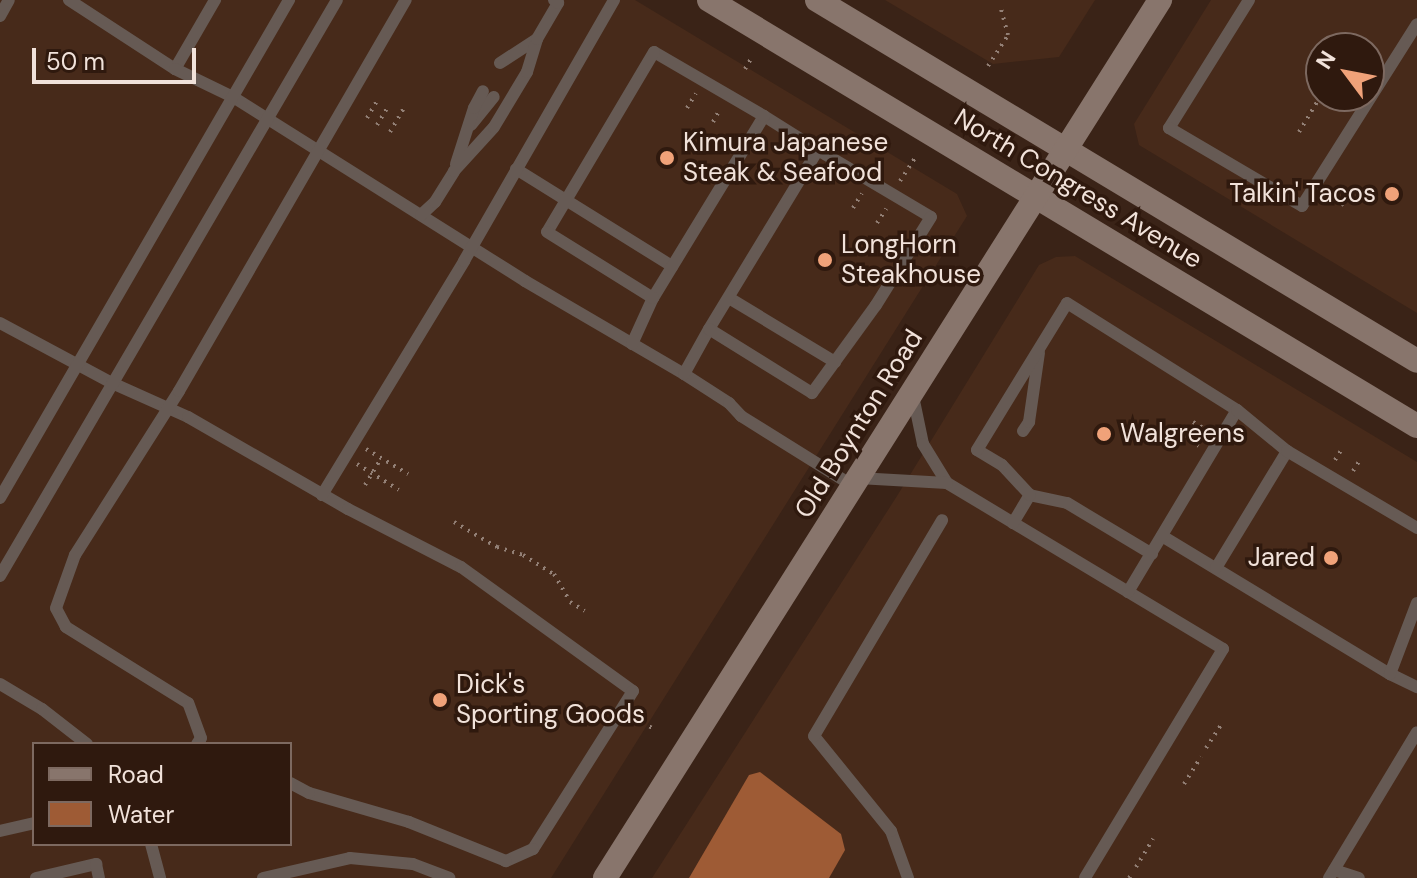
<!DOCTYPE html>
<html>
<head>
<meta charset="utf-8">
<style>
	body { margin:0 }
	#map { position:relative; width:1417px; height:878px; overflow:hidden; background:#3a2317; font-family:"DM Sans",sans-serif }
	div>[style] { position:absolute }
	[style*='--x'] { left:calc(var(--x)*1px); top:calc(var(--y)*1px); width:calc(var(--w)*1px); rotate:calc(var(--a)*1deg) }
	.built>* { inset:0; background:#472a1a }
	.water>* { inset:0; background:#9e5b35 }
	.path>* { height:4px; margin-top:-2px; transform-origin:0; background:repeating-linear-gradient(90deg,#938076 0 2px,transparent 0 8px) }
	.lane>* { height:12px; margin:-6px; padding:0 6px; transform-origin:6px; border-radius:6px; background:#665a54 }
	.secondary>* { height:24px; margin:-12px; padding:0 12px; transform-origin:12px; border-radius:12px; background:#88756c }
	.dots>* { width:22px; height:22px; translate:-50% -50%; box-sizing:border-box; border:4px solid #2f190e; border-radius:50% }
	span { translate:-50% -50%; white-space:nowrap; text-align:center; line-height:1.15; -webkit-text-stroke:7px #2f190e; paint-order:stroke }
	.poi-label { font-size:26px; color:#f1e2da }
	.left { translate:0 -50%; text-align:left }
	.right { translate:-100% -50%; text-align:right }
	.street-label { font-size:26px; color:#f1e2da }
	.legend { position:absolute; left:32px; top:742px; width:260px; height:104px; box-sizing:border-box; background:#2f190e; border:2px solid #7d6960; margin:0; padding:10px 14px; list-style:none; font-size:24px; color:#f1e2da }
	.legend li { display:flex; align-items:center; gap:16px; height:40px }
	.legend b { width:40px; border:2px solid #7d6960 }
	.north { position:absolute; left:1305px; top:32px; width:80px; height:80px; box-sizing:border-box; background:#2f190e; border:2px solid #7d6960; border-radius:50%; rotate:302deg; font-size:22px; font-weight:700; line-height:32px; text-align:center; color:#f1e2da }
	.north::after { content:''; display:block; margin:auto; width:28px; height:36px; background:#f0a279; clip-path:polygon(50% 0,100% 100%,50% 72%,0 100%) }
	.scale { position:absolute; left:32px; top:48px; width:164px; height:36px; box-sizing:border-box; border:4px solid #f1e2da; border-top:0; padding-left:10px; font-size:24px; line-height:28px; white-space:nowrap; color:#f1e2da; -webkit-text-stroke:6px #2f190e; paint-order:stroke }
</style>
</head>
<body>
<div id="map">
	<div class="built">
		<div style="clip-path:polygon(evenodd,0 0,635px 0,957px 194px,967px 216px,551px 878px,0 878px,0 0,34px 744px,290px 744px,290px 844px,34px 844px,34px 744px)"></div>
		<div style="clip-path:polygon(885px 0,1095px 0,1059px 57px,993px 64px)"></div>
		<div style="clip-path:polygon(evenodd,1211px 0,1417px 0,1417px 313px,1139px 145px,1134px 124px,1211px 0,1321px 48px,1369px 48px,1369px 96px,1321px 96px,1321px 48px)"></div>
		<div style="clip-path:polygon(1075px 256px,1417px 462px,1417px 878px,652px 878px,897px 496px,1039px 265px,1056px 257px)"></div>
	</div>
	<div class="water">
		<div style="clip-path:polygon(760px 772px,841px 834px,845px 850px,829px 878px,689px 878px,749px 775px)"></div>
	</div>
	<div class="path">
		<div style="--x:988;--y:66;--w:37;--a:-57"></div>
		<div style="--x:1008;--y:35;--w:30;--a:-105"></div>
		<div style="--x:745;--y:69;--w:14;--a:-60"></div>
		<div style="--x:687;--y:108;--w:17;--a:-59"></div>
		<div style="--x:367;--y:118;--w:22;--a:-60"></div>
		<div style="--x:713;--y:122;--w:15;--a:-62"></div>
		<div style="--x:377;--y:125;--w:23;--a:-59"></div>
		<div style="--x:390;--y:132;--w:30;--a:-60"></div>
		<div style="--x:1299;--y:132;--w:35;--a:-59"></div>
		<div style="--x:900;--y:181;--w:30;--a:-57"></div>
		<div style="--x:1329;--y:195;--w:18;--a:34"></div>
		<div style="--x:853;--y:208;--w:17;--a:-59"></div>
		<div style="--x:877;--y:223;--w:17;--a:-57"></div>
		<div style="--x:1193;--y:422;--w:17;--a:31"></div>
		<div style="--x:1184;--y:437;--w:17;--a:31"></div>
		<div style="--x:366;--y:449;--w:49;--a:30.8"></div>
		<div style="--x:1335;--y:460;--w:15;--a:-58"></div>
		<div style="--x:357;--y:464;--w:49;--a:31.8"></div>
		<div style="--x:1353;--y:471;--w:15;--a:-58"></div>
		<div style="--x:365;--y:485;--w:31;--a:-59"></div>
		<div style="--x:454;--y:522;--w:50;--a:30.2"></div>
		<div style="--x:497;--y:547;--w:27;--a:17"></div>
		<div style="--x:523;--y:555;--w:36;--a:32"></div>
		<div style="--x:554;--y:574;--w:32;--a:60"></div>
		<div style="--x:570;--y:602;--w:17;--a:31"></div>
		<div style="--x:636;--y:718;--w:22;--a:32"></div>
		<div style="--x:1206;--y:748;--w:30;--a:-57"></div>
		<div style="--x:1184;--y:784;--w:32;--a:-58"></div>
		<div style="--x:1136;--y:867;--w:33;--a:-59"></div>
		<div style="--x:1129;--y:878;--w:4;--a:-56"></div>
	</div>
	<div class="lane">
		<div style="--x:69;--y:0;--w:126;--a:33.1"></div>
		<div style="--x:175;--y:69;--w:80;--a:-59.9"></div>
		<div style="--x:1249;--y:0;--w:151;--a:122"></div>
		<div style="--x:1169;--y:128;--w:154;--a:30.4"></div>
		<div style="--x:1302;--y:206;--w:215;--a:-57.7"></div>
		<div style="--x:0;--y:16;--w:18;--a:-61"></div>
		<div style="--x:500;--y:63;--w:44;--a:-33"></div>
		<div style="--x:175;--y:69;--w:64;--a:25.8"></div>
		<div style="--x:233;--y:97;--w:345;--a:32.2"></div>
		<div style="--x:525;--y:281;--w:184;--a:30.3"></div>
		<div style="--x:684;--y:374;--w:54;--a:32.8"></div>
		<div style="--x:729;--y:403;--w:18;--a:47"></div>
		<div style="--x:741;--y:416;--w:132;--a:32"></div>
		<div style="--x:764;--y:116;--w:64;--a:32.2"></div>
		<div style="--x:471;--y:125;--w:36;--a:-51"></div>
		<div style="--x:456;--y:164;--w:59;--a:-72.2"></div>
		<div style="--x:474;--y:108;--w:19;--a:-62"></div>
		<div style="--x:516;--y:169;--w:184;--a:31.9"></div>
		<div style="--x:421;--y:215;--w:19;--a:-43"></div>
		<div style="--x:435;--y:202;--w:36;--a:-58"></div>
		<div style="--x:454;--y:171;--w:59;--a:-47.7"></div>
		<div style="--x:494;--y:127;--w:64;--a:-59"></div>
		<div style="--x:527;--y:72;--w:34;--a:-73"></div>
		<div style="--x:537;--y:39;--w:42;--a:-59.7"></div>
		<div style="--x:558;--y:3;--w:5;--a:-143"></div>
		<div style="--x:729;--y:298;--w:124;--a:31.1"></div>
		<div style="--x:0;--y:323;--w:127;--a:28.2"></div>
		<div style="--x:112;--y:383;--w:83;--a:24.1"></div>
		<div style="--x:188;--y:417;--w:185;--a:29.9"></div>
		<div style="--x:348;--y:509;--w:127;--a:27.2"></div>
		<div style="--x:461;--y:567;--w:212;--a:35.8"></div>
		<div style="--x:633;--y:691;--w:187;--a:122.3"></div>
		<div style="--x:533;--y:849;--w:30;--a:156"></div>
		<div style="--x:506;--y:861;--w:105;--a:-158.1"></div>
		<div style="--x:409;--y:822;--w:104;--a:-163.8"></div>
		<div style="--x:309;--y:793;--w:21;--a:-152"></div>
		<div style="--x:632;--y:344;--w:51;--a:-65.5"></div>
		<div style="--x:653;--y:298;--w:213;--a:-58.6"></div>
		<div style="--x:764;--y:116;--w:127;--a:-149.8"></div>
		<div style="--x:654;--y:52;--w:209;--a:120.7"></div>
		<div style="--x:547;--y:232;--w:125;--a:31.9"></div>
		<div style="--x:684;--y:374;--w:51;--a:-60.9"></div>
		<div style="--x:709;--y:329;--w:210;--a:-58.7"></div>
		<div style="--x:818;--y:150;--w:131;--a:30.7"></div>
		<div style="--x:931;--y:217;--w:104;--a:122"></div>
		<div style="--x:876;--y:305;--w:109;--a:126"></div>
		<div style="--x:812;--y:393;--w:121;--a:-148.1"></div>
		<div style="--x:913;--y:396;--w:49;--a:78.2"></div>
		<div style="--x:923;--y:444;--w:46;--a:58.4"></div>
		<div style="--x:947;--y:483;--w:322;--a:31"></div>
		<div style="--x:1223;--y:649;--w:267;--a:121.1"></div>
		<div style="--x:1023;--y:431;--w:11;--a:-56"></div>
		<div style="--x:1029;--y:422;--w:70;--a:-81.8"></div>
		<div style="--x:858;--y:478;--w:89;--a:3.2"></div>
		<div style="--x:322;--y:495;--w:274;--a:-58.7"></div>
		<div style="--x:464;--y:261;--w:301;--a:-60.1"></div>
		<div style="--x:0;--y:498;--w:576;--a:-59.87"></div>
		<div style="--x:1013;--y:523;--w:33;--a:-59"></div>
		<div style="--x:1162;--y:536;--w:267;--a:31.2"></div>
		<div style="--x:1390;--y:674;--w:30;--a:26"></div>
		<div style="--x:1152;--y:554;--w:99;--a:-149"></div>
		<div style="--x:1067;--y:503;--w:38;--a:-168"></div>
		<div style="--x:1030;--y:495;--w:41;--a:-133"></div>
		<div style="--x:1002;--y:465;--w:29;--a:-149"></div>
		<div style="--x:977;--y:450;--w:172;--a:-58.5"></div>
		<div style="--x:1067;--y:303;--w:201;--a:32.2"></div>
		<div style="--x:1216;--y:568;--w:137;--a:-58.7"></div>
		<div style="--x:0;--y:576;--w:667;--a:-59.67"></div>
		<div style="--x:1128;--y:592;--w:212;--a:-59.1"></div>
		<div style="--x:1237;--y:410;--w:65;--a:39.4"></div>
		<div style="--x:1287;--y:451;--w:151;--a:30.6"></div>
		<div style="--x:1390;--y:674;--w:76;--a:-69.2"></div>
		<div style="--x:0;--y:684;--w:49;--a:30.8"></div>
		<div style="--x:42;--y:709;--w:57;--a:37.9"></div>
		<div style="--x:197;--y:744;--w:7;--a:-56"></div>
		<div style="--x:201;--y:738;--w:37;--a:-110"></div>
		<div style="--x:188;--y:703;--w:144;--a:-148.1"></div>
		<div style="--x:66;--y:627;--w:21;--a:-118"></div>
		<div style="--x:56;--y:608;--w:56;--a:-70.3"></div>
		<div style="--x:75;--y:555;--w:194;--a:-57.6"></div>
		<div style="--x:179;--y:391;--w:452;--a:-59.9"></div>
		<div style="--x:0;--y:831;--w:35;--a:-13"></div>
		<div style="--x:151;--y:844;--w:35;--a:75"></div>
		<div style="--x:1334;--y:870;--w:26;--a:18"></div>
		<div style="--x:36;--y:878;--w:62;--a:-13.1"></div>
		<div style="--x:96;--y:864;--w:14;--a:78"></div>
		<div style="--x:263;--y:878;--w:89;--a:-12.9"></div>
		<div style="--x:350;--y:858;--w:63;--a:5.4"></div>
		<div style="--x:413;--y:864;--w:39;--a:21"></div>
		<div style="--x:908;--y:878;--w:50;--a:-109.9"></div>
		<div style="--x:891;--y:831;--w:122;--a:-129"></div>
		<div style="--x:814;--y:736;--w:251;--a:-59.3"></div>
		<div style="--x:1329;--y:878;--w:170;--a:-58.9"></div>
	</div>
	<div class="secondary">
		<div style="--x:709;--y:0;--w:826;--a:31.04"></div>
		<div style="--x:817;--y:0;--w:700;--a:31.03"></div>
		<div style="--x:605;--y:878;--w:1039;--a:-57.7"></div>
	</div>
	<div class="dots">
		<div style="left:667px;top:158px;background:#f0a279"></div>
		<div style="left:1392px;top:194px;background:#f0a279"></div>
		<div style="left:825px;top:260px;background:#f0a279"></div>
		<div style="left:1104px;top:434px;background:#f0a279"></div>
		<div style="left:1331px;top:558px;background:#f0a279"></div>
		<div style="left:440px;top:700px;background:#f0a279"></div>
	</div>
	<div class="poi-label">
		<span class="left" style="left:683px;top:158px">Kimura Japanese<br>Steak &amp; Seafood</span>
		<span class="right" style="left:1376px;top:194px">Talkin' Tacos</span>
		<span class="left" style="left:841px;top:260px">LongHorn<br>Steakhouse</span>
		<span class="left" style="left:1120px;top:434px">Walgreens</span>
		<span class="right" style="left:1315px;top:558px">Jared</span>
		<span class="left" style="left:456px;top:700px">Dick's<br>Sporting Goods</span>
	</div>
	<div class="street-label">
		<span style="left:1078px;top:189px;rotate:31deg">North Congress Avenue</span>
		<span style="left:859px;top:424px;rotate:-58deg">Old Boynton Road</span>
	</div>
	<ul class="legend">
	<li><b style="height:10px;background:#88756c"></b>Road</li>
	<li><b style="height:22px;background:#9e5b35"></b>Water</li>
	</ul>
	<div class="north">N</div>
	<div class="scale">50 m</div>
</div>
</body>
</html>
